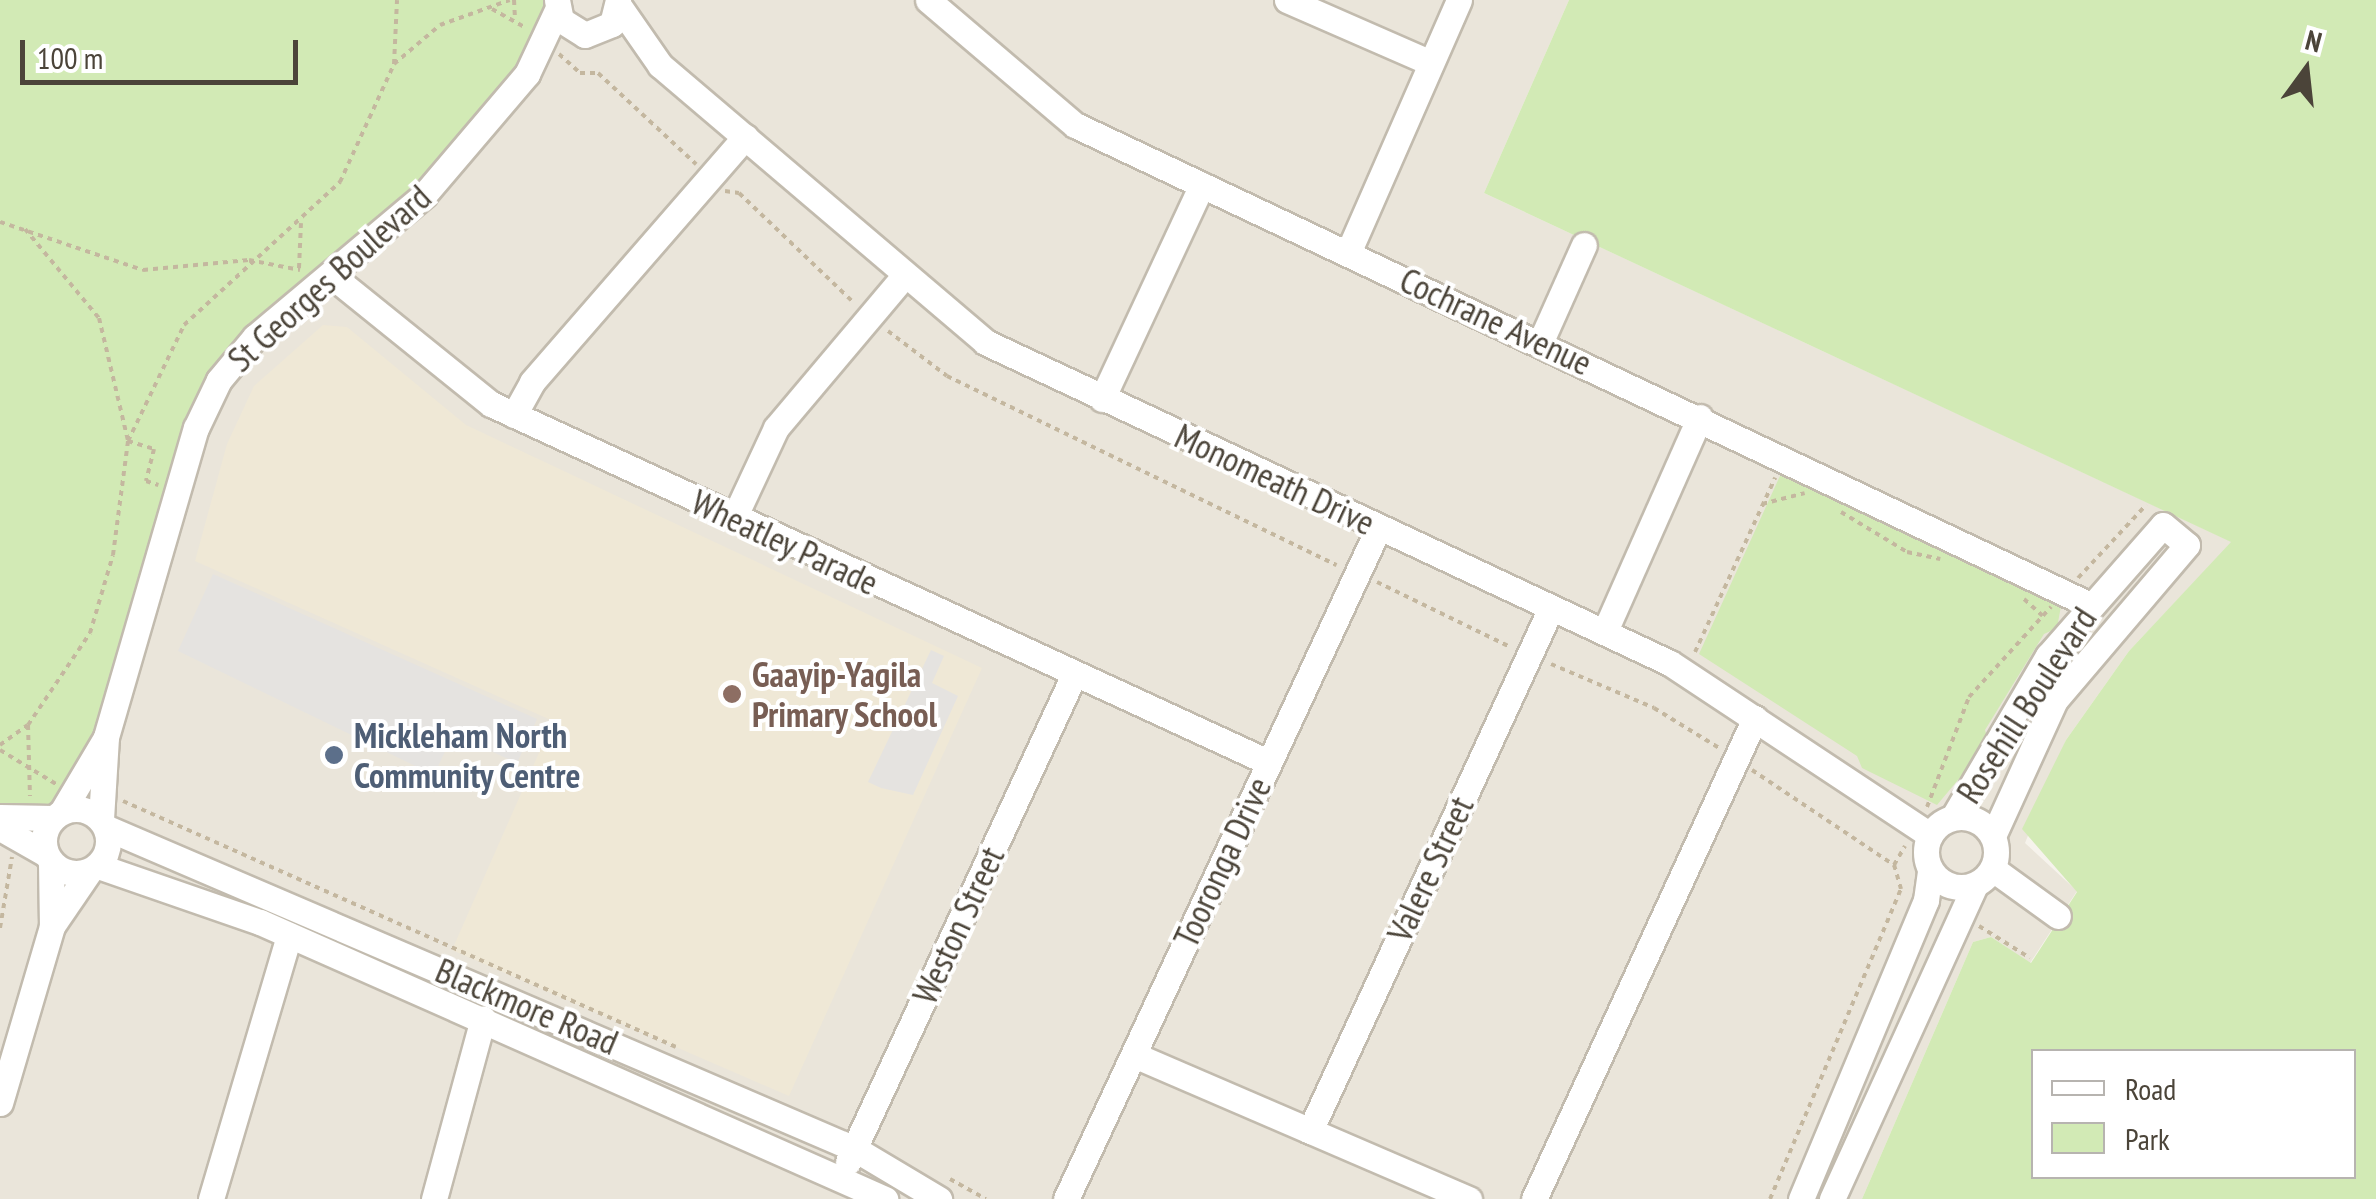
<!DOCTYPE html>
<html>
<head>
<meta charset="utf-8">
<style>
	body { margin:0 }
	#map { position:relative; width:2376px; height:1199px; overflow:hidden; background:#f6f3ec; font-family:"PT Sans Narrow",sans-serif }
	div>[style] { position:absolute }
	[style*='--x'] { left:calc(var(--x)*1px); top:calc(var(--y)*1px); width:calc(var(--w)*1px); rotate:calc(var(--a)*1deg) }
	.residential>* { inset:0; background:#eae5da }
	.education>* { inset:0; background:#efe8d6 }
	.green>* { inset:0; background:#d2eab5 }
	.parking>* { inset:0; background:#e5e3e0 }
	.path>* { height:4px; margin-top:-2px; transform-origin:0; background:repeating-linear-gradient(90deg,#c4b79f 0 5px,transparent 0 10px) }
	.roads { filter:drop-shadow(2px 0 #c2bbae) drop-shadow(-2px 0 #c2bbae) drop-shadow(0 2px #c2bbae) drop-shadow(0 -2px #c2bbae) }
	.minor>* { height:25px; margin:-12.5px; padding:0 12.5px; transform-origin:12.5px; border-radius:12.5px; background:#fff }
	.minor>.ring { margin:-12.5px; padding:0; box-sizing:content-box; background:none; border:25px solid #fff; border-radius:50% }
	.dots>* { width:28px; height:28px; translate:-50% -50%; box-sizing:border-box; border:5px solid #fff; border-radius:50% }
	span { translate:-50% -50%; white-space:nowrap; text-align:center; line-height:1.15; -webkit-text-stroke:8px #fff; paint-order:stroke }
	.street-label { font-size:35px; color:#4b4439 }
	.education-label { font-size:35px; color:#785e54; font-weight:700 }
	.left { translate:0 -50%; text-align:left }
	.service-label { font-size:35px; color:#4e5e75; font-weight:700 }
	.legend { position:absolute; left:2031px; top:1049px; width:325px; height:130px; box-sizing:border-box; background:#fff; border:2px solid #b7b4b0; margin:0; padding:12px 18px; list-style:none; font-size:30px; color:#4b4439 }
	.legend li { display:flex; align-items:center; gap:20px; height:50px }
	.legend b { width:50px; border:2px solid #b7b4b0 }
	.north { position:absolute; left:2256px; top:20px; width:100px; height:100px; -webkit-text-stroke:8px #fff; paint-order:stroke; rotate:15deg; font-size:28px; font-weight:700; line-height:40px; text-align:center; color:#4b4439 }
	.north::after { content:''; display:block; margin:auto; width:35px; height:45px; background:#4b4439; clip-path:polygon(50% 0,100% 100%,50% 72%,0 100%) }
	.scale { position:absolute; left:20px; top:40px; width:278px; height:45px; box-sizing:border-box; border:5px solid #4b4439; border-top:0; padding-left:12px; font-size:30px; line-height:35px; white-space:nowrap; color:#4b4439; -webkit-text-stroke:8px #fff; paint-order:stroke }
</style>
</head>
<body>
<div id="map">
	<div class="residential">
		<div style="clip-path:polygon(0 0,1569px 0,1484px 193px,2232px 542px,2129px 651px,2066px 740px,2025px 843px,2077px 891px,2030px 963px,1991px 937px,1973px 942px,1862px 1199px,0 1199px)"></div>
	</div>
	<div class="education">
		<div style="clip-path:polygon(323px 325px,347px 327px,466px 425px,982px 668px,789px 1096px,452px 950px,553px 721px,195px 561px,227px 444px,254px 386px)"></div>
	</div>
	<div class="green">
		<div style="clip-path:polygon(0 0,554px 0,548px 34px,424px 195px,219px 380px,106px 737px,63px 810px,0 817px)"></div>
		<div style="clip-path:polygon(evenodd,1569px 0,2376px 0,2376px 1199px,1862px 1199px,1973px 942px,1991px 937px,2031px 963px,2077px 892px,2022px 829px,2066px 740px,2129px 651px,2231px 542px,1484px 193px,1569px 0,2034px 1052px,2354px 1052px,2354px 1176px,2034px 1176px,2034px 1052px)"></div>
		<div style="clip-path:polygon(1784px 467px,2061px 606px,2057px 628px,2044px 634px,1985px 730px,1989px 743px,1937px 805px,1862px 768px,1857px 756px,1699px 654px)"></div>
	</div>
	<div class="parking">
		<div style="clip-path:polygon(213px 574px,537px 719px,517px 763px,453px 734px,434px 775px,178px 651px)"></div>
		<div style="clip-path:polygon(931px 650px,944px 656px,932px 683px,958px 696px,913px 795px,881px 788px,868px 782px)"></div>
	</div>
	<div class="path">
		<div style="--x:514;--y:0;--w:20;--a:87"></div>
		<div style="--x:492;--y:9;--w:38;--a:29"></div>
		<div style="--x:559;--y:54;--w:28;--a:42"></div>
		<div style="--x:580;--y:73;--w:18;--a:0"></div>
		<div style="--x:598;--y:73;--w:134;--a:42.9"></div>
		<div style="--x:394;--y:64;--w:64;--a:-87.3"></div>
		<div style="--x:725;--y:191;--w:14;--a:8"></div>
		<div style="--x:739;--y:193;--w:159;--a:43.7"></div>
		<div style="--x:0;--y:222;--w:151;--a:18.6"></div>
		<div style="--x:143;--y:270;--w:106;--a:-5.4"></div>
		<div style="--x:249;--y:260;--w:52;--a:11.1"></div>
		<div style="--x:25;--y:229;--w:116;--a:50.3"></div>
		<div style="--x:99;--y:318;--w:126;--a:76.7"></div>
		<div style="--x:128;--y:441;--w:27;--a:17"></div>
		<div style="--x:154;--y:449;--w:33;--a:104"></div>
		<div style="--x:146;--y:481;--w:13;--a:18"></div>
		<div style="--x:299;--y:268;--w:45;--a:-87.5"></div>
		<div style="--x:888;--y:331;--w:74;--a:37.3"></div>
		<div style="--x:947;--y:376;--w:433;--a:25.9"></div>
		<div style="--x:1762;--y:504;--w:44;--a:-14.3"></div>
		<div style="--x:1841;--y:512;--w:77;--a:31.2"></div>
		<div style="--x:1907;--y:552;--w:34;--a:12"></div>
		<div style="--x:2078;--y:578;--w:100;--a:-47"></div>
		<div style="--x:1377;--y:582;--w:148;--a:26"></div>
		<div style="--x:2024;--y:599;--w:25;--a:42"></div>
		<div style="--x:1695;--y:652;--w:192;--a:-65.3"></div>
		<div style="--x:1551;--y:664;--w:112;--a:23.1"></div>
		<div style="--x:1654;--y:708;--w:76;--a:31.6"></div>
		<div style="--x:28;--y:725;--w:111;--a:-56"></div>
		<div style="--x:90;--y:633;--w:81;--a:-73.6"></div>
		<div style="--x:113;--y:555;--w:115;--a:-82.5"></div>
		<div style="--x:128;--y:441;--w:129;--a:-64.2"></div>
		<div style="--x:184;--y:325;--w:212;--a:-42.5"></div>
		<div style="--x:340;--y:182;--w:130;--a:-65.4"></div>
		<div style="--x:394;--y:64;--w:60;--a:-40.3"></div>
		<div style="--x:440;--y:25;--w:74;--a:-19.7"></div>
		<div style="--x:0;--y:745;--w:34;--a:-36"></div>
		<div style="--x:28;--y:725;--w:71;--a:88.4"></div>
		<div style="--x:0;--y:750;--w:66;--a:31.3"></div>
		<div style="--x:1752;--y:770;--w:171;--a:33.8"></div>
		<div style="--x:123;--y:801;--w:605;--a:23.98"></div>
		<div style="--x:1927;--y:807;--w:118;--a:-69.1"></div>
		<div style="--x:1969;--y:697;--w:122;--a:-47.7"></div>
		<div style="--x:1979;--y:926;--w:60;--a:32.1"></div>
		<div style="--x:0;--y:928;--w:72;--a:-80.4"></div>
		<div style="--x:950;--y:1179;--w:41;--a:29.1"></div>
		<div style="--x:1770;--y:1199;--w:337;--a:-67.1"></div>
		<div style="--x:1901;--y:889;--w:25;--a:-106"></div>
		<div style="--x:1894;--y:865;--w:22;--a:-60"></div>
	</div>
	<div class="roads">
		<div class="minor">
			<div style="--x:557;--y:0;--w:20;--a:79"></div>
			<div style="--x:561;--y:20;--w:28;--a:32"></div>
			<div style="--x:585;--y:35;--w:29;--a:-22"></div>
			<div style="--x:612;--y:24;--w:25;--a:-76"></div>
			<div style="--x:928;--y:0;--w:193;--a:40.4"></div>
			<div style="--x:1075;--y:125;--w:1121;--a:25.31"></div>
			<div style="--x:1287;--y:0;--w:157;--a:23.6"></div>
			<div style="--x:619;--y:6;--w:72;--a:55.2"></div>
			<div style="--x:660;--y:65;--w:427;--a:40.4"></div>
			<div style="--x:985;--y:342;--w:756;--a:25.11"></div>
			<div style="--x:1670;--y:663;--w:312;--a:33.5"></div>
			<div style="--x:1348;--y:253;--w:276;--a:-66.3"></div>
			<div style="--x:331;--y:275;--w:206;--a:38.9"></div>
			<div style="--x:491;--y:404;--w:856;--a:24.74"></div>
			<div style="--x:1541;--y:341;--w:105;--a:-65.9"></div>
			<div style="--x:1102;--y:399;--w:236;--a:-65"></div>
			<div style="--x:514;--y:415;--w:38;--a:-61"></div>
			<div style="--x:532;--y:382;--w:325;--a:-49"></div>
			<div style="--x:734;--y:518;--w:99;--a:-65"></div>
			<div style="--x:776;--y:428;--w:199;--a:-49.9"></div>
			<div style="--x:1605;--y:631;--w:234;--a:-66.1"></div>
			<div class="ring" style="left:44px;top:809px;width:39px;height:39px"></div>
			<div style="--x:63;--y:810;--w:80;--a:-59.3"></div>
			<div style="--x:1954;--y:816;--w:186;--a:-59.6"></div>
			<div style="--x:2048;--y:656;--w:174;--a:-48.7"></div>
			<div style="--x:2163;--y:525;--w:31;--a:40"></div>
			<div style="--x:2187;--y:545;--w:204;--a:130.4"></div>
			<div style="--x:2055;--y:700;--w:149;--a:114.5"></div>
			<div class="ring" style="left:1926px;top:817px;width:45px;height:45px"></div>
			<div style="--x:0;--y:817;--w:53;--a:1.1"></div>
			<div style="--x:101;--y:819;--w:82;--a:-86.5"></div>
			<div style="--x:106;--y:737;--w:322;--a:-73.8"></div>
			<div style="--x:196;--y:428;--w:53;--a:-64.4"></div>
			<div style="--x:219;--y:380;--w:56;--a:-50.1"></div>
			<div style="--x:255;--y:337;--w:221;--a:-40"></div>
			<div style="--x:424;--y:195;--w:159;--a:-49.6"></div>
			<div style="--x:527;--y:74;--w:71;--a:-64.9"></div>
			<div style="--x:0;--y:828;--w:51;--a:29.6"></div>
			<div style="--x:107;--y:828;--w:814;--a:23.23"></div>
			<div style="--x:855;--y:1149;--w:98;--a:30.8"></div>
			<div style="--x:51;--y:863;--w:63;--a:89.1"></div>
			<div style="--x:98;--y:866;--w:171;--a:19.1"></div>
			<div style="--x:260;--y:922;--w:684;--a:23.9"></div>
			<div style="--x:1993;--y:869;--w:80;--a:35.9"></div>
			<div style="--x:1134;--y:1055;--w:365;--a:23.3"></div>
			<div style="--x:0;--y:1103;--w:184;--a:-73.6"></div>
			<div style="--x:52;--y:926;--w:65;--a:-55.6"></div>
			<div style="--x:1310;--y:1131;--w:576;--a:-65.26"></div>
			<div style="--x:848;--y:1162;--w:535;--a:-65.11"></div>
			<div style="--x:211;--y:1199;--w:275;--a:-73.5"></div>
			<div style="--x:434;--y:1199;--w:187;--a:-74.8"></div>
			<div style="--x:1066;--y:1199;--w:741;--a:-65.03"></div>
			<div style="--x:1534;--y:1199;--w:529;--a:-65.32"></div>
			<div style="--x:1801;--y:1199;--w:324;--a:-67.3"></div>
			<div style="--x:1926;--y:900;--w:30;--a:-82"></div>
			<div style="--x:1832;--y:1199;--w:343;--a:-65.5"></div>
		</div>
	</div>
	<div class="dots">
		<div style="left:732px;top:694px;background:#8d6e63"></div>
		<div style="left:334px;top:755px;background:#5c6f8a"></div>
	</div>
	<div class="street-label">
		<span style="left:329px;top:278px;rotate:-42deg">St Georges Boulevard</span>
		<span style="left:1496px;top:321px;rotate:25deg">Cochrane Avenue</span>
		<span style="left:1275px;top:479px;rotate:25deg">Monomeath Drive</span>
		<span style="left:785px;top:542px;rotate:25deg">Wheatley Parade</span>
		<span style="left:2026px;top:705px;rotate:-57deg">Rosehill Boulevard</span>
		<span style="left:1222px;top:862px;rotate:-65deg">Tooronga Drive</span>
		<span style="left:1430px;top:869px;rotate:-65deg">Valere Street</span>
		<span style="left:958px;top:925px;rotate:-65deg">Weston Street</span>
		<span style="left:527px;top:1006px;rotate:23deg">Blackmore Road</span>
	</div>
	<div class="education-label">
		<span class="left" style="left:752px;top:694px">Gaayip-Yagila<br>Primary School</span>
	</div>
	<div class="service-label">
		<span class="left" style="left:354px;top:755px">Mickleham North<br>Community Centre</span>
	</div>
	<ul class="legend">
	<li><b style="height:12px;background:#fff"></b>Road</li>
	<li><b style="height:28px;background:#d2eab5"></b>Park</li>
	</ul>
	<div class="north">N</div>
	<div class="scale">100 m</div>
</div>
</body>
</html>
